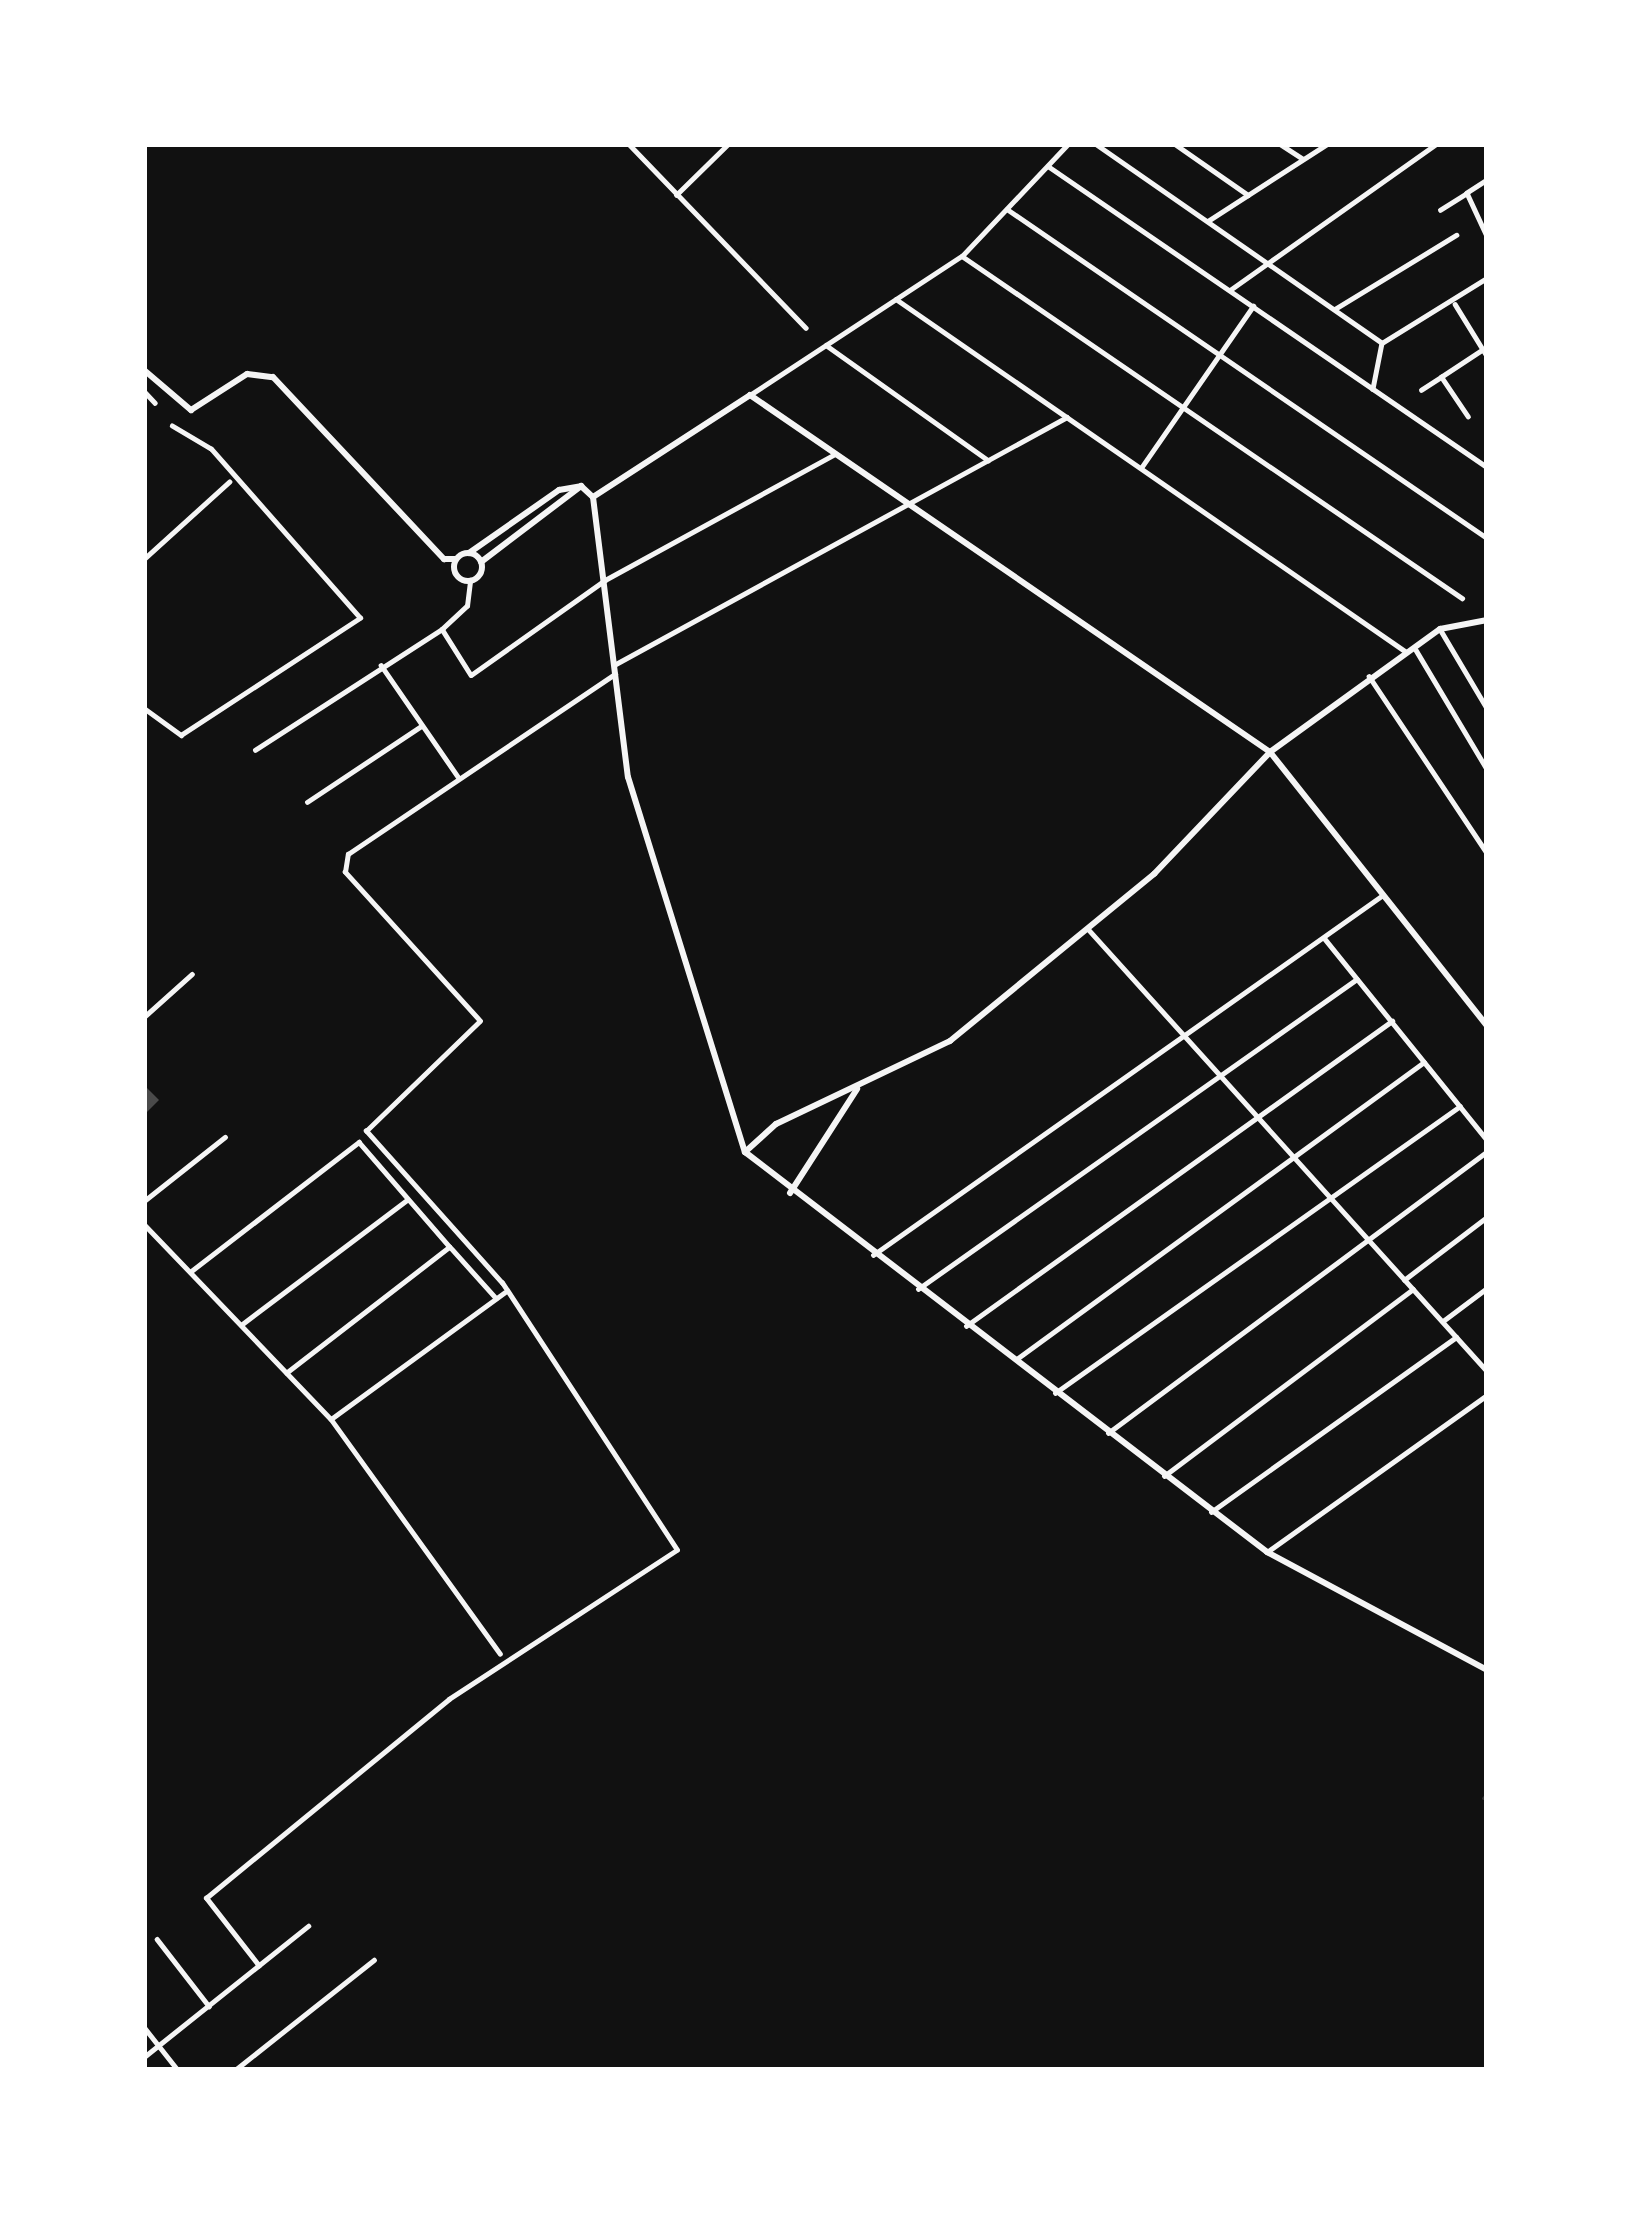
<!DOCTYPE html>
<html>
<head>
<meta charset="utf-8">
<style>
	body { margin:0 }
	#map { position:relative; width:1631px; height:2214px; overflow:hidden; background:#111; font-family:Helvetica,sans-serif }
	div>[style] { position:absolute }
	[style*='--x'] { left:calc(var(--x)*1px); top:calc(var(--y)*1px); width:calc(var(--w)*1px); rotate:calc(var(--a)*1deg) }
	.stream>* { height:3px; margin:-1.5px; padding:0 1.5px; transform-origin:1.5px; border-radius:1.5px; background:#333 }
	.building>* { inset:0; background:#4a4a4a }
	.minor>* { height:4.5px; margin:-2.25px; padding:0 2.25px; transform-origin:2.25px; border-radius:2.25px; background:#f5f5f5 }
	.tertiary>* { height:6px; margin:-3px; padding:0 3px; transform-origin:3px; border-radius:3px; background:#f5f5f5 }
	.secondary>* { height:6px; margin:-3px; padding:0 3px; transform-origin:3px; border-radius:3px; background:#f5f5f5 }
	.secondary>.ring { margin:-3px; padding:0; box-sizing:content-box; background:none; border:6px solid #f5f5f5; border-radius:50% }
	span { translate:-50% -50%; white-space:nowrap; text-align:center; line-height:1.15; -webkit-text-stroke:9px #fff; paint-order:stroke }
	.frame { position:absolute; inset:0; border:147px solid #fff; pointer-events:none }
</style>
</head>
<body>
<div id="map">
	<div class="stream">
		<div style="--x:1483;--y:1798;--w:6;--a:-45"></div>
	</div>
	<div class="building">
		<div style="clip-path:polygon(144px 1085px,159px 1100px,144px 1115px)"></div>
	</div>
	<div class="minor">
		<div style="--x:629;--y:144;--w:255;--a:46.1"></div>
		<div style="--x:1096;--y:144;--w:348;--a:34.8"></div>
		<div style="--x:1382;--y:343;--w:47;--a:101.1"></div>
		<div style="--x:1175;--y:144;--w:89;--a:34.9"></div>
		<div style="--x:1280;--y:144;--w:27;--a:33"></div>
		<div style="--x:1048;--y:166;--w:532;--a:34.44"></div>
		<div style="--x:1487;--y:180;--w:24;--a:147"></div>
		<div style="--x:1467;--y:193;--w:47;--a:65.1"></div>
		<div style="--x:676;--y:195;--w:73;--a:-44.4"></div>
		<div style="--x:1007;--y:209;--w:582;--a:34.43"></div>
		<div style="--x:1440;--y:210;--w:32;--a:-32"></div>
		<div style="--x:1208;--y:221;--w:142;--a:-32.9"></div>
		<div style="--x:962;--y:256;--w:606;--a:34.37"></div>
		<div style="--x:1230;--y:290;--w:252;--a:-35.3"></div>
		<div style="--x:896;--y:299;--w:619;--a:34.67"></div>
		<div style="--x:1455;--y:304;--w:61;--a:58.4"></div>
		<div style="--x:1335;--y:309;--w:142;--a:-31.4"></div>
		<div style="--x:1382;--y:343;--w:123;--a:-31.8"></div>
		<div style="--x:826;--y:345;--w:199;--a:35.4"></div>
		<div style="--x:1421;--y:390;--w:24;--a:-33"></div>
		<div style="--x:144;--y:391;--w:16;--a:47"></div>
		<div style="--x:750;--y:395;--w:254;--a:-33.3"></div>
		<div style="--x:962;--y:256;--w:154;--a:-46.6"></div>
		<div style="--x:1468;--y:417;--w:48;--a:-124"></div>
		<div style="--x:1441;--y:377;--w:49;--a:-33.4"></div>
		<div style="--x:1141;--y:468;--w:197;--a:-55.3"></div>
		<div style="--x:144;--y:559;--w:115;--a:-42.2"></div>
		<div style="--x:442;--y:629;--w:54;--a:57.8"></div>
		<div style="--x:471;--y:675;--w:164;--a:-35.3"></div>
		<div style="--x:605;--y:580;--w:262;--a:-28.7"></div>
		<div style="--x:1440;--y:629;--w:92;--a:59.3"></div>
		<div style="--x:1416;--y:650;--w:139;--a:59.2"></div>
		<div style="--x:381;--y:665;--w:137;--a:55.4"></div>
		<div style="--x:614;--y:665;--w:516;--a:-28.7"></div>
		<div style="--x:1369;--y:676;--w:213;--a:56.3"></div>
		<div style="--x:144;--y:708;--w:46;--a:36.1"></div>
		<div style="--x:181;--y:735;--w:214;--a:-33.2"></div>
		<div style="--x:360;--y:618;--w:225;--a:-131.4"></div>
		<div style="--x:211;--y:449;--w:45;--a:-149.5"></div>
		<div style="--x:255;--y:750;--w:223;--a:-32.9"></div>
		<div style="--x:442;--y:629;--w:34;--a:-43"></div>
		<div style="--x:467;--y:606;--w:26;--a:-83"></div>
		<div style="--x:307;--y:802;--w:136;--a:-33.6"></div>
		<div style="--x:1089;--y:930;--w:594;--a:47.93"></div>
		<div style="--x:1325;--y:939;--w:258;--a:51.1"></div>
		<div style="--x:144;--y:1017;--w:64;--a:-41.9"></div>
		<div style="--x:144;--y:1201;--w:103;--a:-38.3"></div>
		<div style="--x:144;--y:1224;--w:270;--a:46.2"></div>
		<div style="--x:331;--y:1419;--w:289;--a:54.2"></div>
		<div style="--x:452;--y:1249;--w:66;--a:48.1"></div>
		<div style="--x:873;--y:1255;--w:624;--a:-35.22"></div>
		<div style="--x:190;--y:1272;--w:213;--a:-37.6"></div>
		<div style="--x:359;--y:1142;--w:139;--a:49.1"></div>
		<div style="--x:450;--y:1247;--w:206;--a:142.3"></div>
		<div style="--x:1404;--y:1280;--w:104;--a:-37.2"></div>
		<div style="--x:918;--y:1289;--w:537;--a:-35.23"></div>
		<div style="--x:1443;--y:1321;--w:55;--a:-36.9"></div>
		<div style="--x:241;--y:1325;--w:208;--a:-37"></div>
		<div style="--x:966;--y:1326;--w:524;--a:-35.6"></div>
		<div style="--x:1018;--y:1358;--w:502;--a:-36.09"></div>
		<div style="--x:1055;--y:1393;--w:496;--a:-35.3"></div>
		<div style="--x:331;--y:1419;--w:215;--a:-36.1"></div>
		<div style="--x:1108;--y:1433;--w:472;--a:-36.6"></div>
		<div style="--x:1164;--y:1476;--w:311;--a:-36.9"></div>
		<div style="--x:1211;--y:1512;--w:301;--a:-35.5"></div>
		<div style="--x:1267;--y:1552;--w:270;--a:-35.5"></div>
		<div style="--x:157;--y:1939;--w:85;--a:52.2"></div>
		<div style="--x:259;--y:1966;--w:86;--a:-127.9"></div>
		<div style="--x:206;--y:1898;--w:314;--a:-39.3"></div>
		<div style="--x:449;--y:1699;--w:272;--a:-33.2"></div>
		<div style="--x:677;--y:1550;--w:319;--a:-123.2"></div>
		<div style="--x:502;--y:1283;--w:204;--a:-131.8"></div>
		<div style="--x:366;--y:1131;--w:158;--a:-44"></div>
		<div style="--x:480;--y:1021;--w:201;--a:-132.2"></div>
		<div style="--x:345;--y:872;--w:18;--a:-81"></div>
		<div style="--x:348;--y:854;--w:322;--a:-34"></div>
		<div style="--x:144;--y:2027;--w:55;--a:51.7"></div>
		<div style="--x:144;--y:2057;--w:210;--a:-38.6"></div>
		<div style="--x:235;--y:2070;--w:177;--a:-38.4"></div>
	</div>
	<div class="tertiary">
		<div style="--x:593;--y:497;--w:282;--a:82.9"></div>
		<div style="--x:628;--y:777;--w:393;--a:72.7"></div>
		<div style="--x:745;--y:1152;--w:658;--a:37.46"></div>
		<div style="--x:1267;--y:1552;--w:250;--a:28.2"></div>
		<div style="--x:745;--y:1152;--w:42;--a:-42.1"></div>
		<div style="--x:776;--y:1124;--w:193;--a:-25.5"></div>
		<div style="--x:950;--y:1041;--w:264;--a:-39.3"></div>
		<div style="--x:1154;--y:874;--w:168;--a:-46.4"></div>
		<div style="--x:1270;--y:752;--w:350;--a:51.6"></div>
		<div style="--x:790;--y:1193;--w:124;--a:-57.2"></div>
	</div>
	<div class="secondary">
		<div style="--x:144;--y:370;--w:62;--a:40.4"></div>
		<div style="--x:191;--y:410;--w:67;--a:-32.7"></div>
		<div style="--x:247;--y:374;--w:26;--a:7"></div>
		<div style="--x:273;--y:377;--w:250;--a:46.8"></div>
		<div style="--x:444;--y:559;--w:12;--a:0"></div>
		<div style="--x:581;--y:486;--w:16;--a:43"></div>
		<div style="--x:593;--y:497;--w:187;--a:-33"></div>
		<div style="--x:750;--y:395;--w:631;--a:34.47"></div>
		<div style="--x:1270;--y:752;--w:210;--a:-35.9"></div>
		<div style="--x:1440;--y:629;--w:48;--a:-10.8"></div>
		<div style="--x:469;--y:553;--w:110;--a:-35"></div>
		<div style="--x:559;--y:490;--w:22;--a:-10"></div>
		<div class="ring" style="left:454px;top:553px;width:22px;height:22px"></div>
		<div style="--x:481;--y:562;--w:126;--a:-37.2"></div>
	</div>
	<div class="frame"></div>
</div>
</body>
</html>
